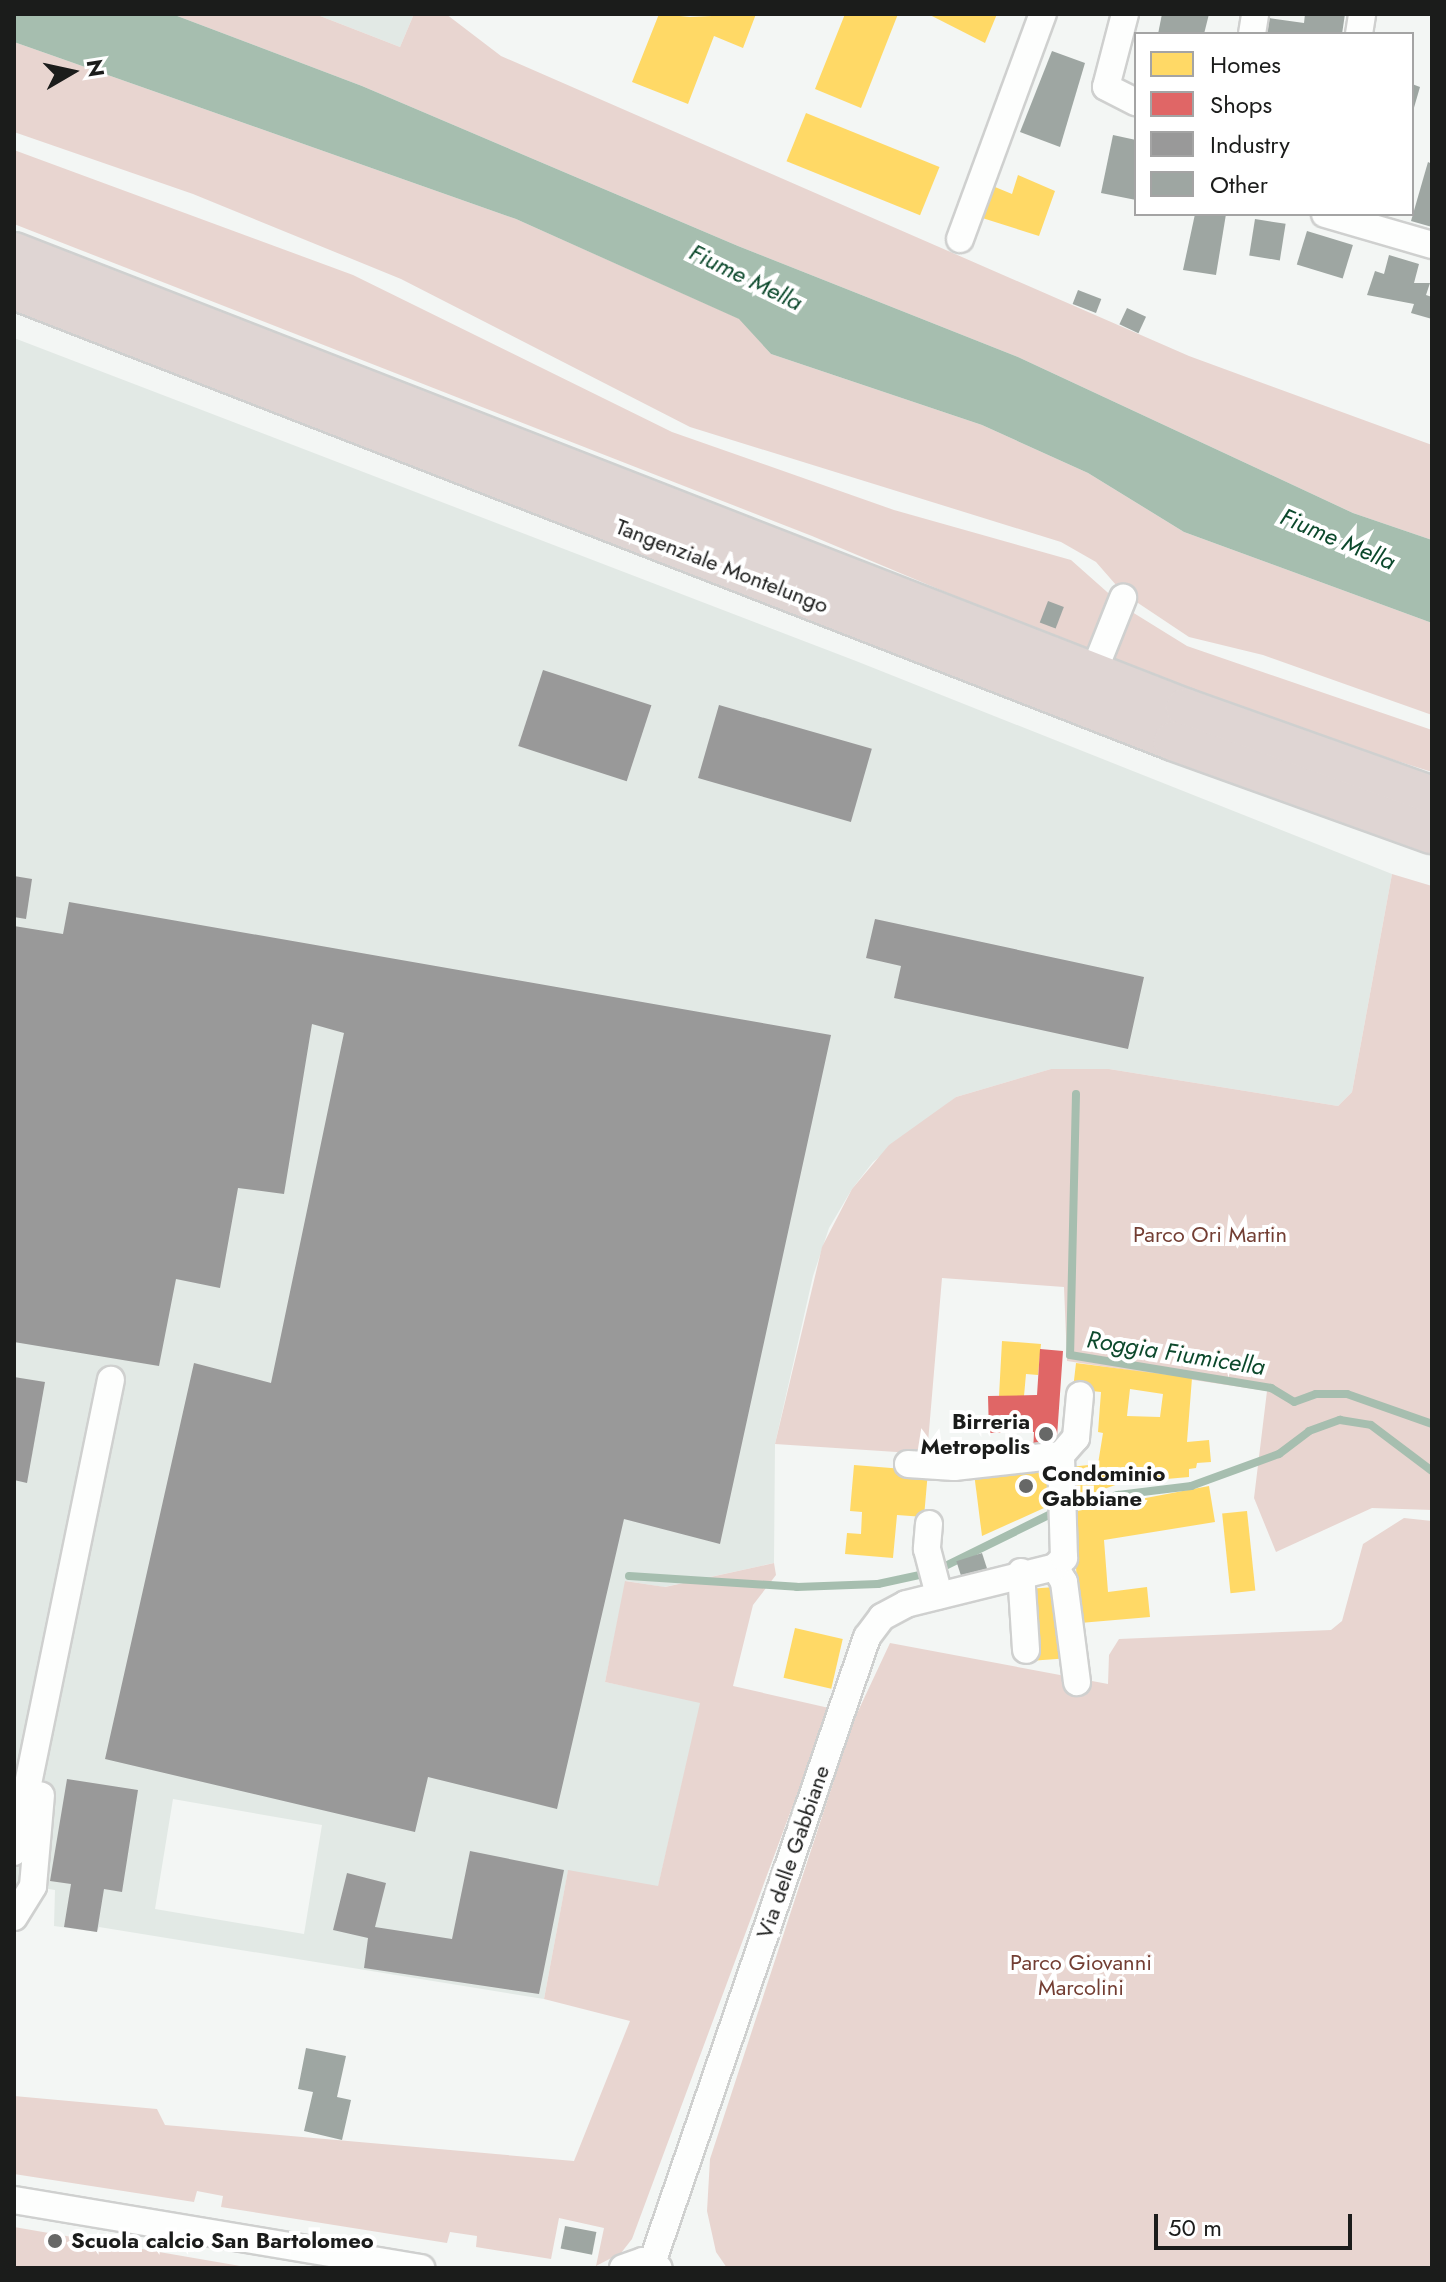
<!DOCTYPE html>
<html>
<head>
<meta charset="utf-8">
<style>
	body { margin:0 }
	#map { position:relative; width:1446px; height:2282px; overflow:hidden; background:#f3f6f4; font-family:Jost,sans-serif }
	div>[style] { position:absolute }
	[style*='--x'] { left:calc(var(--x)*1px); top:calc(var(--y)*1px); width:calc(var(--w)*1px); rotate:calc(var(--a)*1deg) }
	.built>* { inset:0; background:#e2e9e5 }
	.green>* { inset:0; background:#e8d5d0 }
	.water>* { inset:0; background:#a6beaf }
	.homes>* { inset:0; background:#ffd966; transform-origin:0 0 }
	.shops>* { inset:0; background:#e06666 }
	.industry>* { inset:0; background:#999; transform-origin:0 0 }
	.stream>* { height:8px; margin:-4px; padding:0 4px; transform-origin:4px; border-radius:4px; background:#a6beaf }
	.building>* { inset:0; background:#9ea6a2; transform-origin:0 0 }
	.roads { filter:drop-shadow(2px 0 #cfd0cf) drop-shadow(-2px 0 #cfd0cf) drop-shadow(0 2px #cfd0cf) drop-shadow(0 -2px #cfd0cf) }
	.minor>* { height:26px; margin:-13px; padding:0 13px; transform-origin:13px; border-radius:13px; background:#fdfefd }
	.highway>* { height:38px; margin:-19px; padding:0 19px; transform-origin:19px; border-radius:19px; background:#dfd5d3 }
	.dots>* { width:22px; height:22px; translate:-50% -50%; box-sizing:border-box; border:4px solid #fff; border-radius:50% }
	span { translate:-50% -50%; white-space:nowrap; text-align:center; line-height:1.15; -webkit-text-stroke:8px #fff; paint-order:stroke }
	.street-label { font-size:22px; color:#1b1c1b }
	.park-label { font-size:22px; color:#733e33 }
	.poi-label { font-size:22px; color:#1b1c1b; font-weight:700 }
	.right { translate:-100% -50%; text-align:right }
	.left { translate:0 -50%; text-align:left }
	.water-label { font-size:24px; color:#0c492c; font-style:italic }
	.frame { position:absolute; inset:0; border:16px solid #1b1c1b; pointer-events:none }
	.legend { position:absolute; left:1134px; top:32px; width:280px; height:184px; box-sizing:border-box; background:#fff; border:2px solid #a4a4a4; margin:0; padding:10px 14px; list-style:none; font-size:24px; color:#1b1c1b }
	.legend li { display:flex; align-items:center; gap:16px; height:40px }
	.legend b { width:40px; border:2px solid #a4a4a4 }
	.north { position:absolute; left:32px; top:32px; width:80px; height:80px; -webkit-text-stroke:6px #fff; paint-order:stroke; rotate:81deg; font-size:22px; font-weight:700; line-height:32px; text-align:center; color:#1b1c1b }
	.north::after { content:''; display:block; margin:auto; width:28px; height:36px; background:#1b1c1b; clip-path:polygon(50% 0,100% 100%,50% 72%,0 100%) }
	.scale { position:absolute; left:1154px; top:2214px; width:198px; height:36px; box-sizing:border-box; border:4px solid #1b1c1b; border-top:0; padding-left:10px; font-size:24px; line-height:28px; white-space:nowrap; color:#1b1c1b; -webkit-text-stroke:6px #fff; paint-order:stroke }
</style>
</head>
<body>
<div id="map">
	<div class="built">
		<div style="clip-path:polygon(315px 14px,414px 14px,400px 47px)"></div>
		<div style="clip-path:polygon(evenodd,14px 338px,856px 661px,1392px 874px,1352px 1092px,1338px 1106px,1109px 1069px,1051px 1069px,956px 1097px,873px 1162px,852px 1189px,829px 1228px,813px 1276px,775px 1444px,774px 1563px,664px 1587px,626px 1581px,605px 1682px,701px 1702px,658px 1887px,568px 1871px,544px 1999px,99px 1927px,97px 1932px,54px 1926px,55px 1890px,14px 1883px,14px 338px,173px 1799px,322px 1825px,304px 1934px,155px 1909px,173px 1799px)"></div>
	</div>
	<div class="green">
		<div style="clip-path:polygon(172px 14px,315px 14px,400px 47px,414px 14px,446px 14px,501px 56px,1189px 356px,1432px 445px,1432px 540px,1353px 513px,1018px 357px,738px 246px,362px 86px)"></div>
		<div style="clip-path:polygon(14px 42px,516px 219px,740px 319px,771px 354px,982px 425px,1088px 473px,1184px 532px,1432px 623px,1432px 715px,1263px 655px,1189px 637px,1123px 593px,1096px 562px,1061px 542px,690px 427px,401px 279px,193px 194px,14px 132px)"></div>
		<div style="clip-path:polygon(14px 150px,353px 275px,672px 432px,894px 510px,1071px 560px,1124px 607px,1187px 646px,1432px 730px,1432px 772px,1312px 734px,1050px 636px,812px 536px,14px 224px)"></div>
		<div style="clip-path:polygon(1392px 874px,1432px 886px,1432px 1510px,1372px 1508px,1276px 1552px,1254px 1498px,1267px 1391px,1067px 1361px,1064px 1287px,942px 1278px,927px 1454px,775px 1444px,822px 1247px,852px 1189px,889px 1145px,956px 1097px,1051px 1069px,1109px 1069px,1338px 1106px,1352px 1092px)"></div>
		<div style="clip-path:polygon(1404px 1518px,1432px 1521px,1432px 2268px,727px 2268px,716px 2252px,707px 2211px,710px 2159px,853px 1722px,890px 1643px,1108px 1684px,1109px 1655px,1119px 1639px,1331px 1630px,1342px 1621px,1363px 1544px)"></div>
		<div style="clip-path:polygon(774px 1563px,776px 1575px,753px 1605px,733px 1686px,829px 1708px,632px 2239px,621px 2253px,596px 2266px,604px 2228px,559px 2218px,551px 2259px,476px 2247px,477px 2236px,450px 2232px,447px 2243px,221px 2207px,223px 2196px,197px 2191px,194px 2202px,14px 2174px,14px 2096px,157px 2109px,165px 2125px,574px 2161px,630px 2021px,544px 1999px,568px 1870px,658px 1886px,700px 1703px,605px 1682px,625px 1581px,665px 1587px)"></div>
		<div style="clip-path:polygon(14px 2227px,252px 2268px,14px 2268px)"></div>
	</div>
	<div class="water">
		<div style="clip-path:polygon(14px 14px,172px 14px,362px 86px,738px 246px,1018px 357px,1353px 513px,1432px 540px,1432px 623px,1184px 532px,1088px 473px,982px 425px,771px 354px,739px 319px,516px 219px,14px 42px)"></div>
	</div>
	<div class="homes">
		<div style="clip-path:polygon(659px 14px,690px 17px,756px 14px,743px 48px,714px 36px,688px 104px,632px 82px)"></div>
		<div style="clip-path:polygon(845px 14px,898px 14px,861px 108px,815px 89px)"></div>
		<div style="clip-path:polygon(928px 14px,997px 14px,985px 43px)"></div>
		<div style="left:806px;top:113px;width:144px;height:52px;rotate:22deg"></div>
		<div style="clip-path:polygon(1018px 175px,1055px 191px,1039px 236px,976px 216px,986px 192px,992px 194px,995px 187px,1012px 194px)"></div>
		<div style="clip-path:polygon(1002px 1341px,1041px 1344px,1038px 1375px,1026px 1374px,1024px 1396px,999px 1396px)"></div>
		<div style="clip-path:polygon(evenodd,1076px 1363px,1192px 1378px,1187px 1442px,1209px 1440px,1211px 1462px,1197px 1463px,1196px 1468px,1189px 1469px,1189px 1477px,1121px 1483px,1073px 1500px,1070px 1467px,1098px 1464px,1103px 1433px,1098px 1432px,1101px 1392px,1073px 1389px,1076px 1363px,1130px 1389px,1163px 1394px,1160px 1417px,1127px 1416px,1130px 1389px)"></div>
		<div style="clip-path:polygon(1049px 1461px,1055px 1503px,982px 1536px,974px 1473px)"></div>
		<div style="clip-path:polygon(854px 1465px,928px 1471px,924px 1517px,897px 1515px,893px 1558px,845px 1554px,847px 1533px,861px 1534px,862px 1512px,850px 1511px)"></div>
		<div style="clip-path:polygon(1209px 1486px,1215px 1522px,1104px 1540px,1108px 1592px,1147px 1587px,1150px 1617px,1080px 1623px,1072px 1512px)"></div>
		<div style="left:1247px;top:1511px;width:80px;height:25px;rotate:84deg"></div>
		<div style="left:1055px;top:1587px;width:72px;height:24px;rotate:86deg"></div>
		<div style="left:795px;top:1628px;width:49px;height:51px;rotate:13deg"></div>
	</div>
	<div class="shops">
		<div style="clip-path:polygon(1040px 1349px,1063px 1351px,1056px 1451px,1033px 1452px,1034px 1432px,989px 1433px,988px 1396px,1037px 1395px)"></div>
	</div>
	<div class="industry">
		<div style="left:543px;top:670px;width:114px;height:80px;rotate:18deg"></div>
		<div style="left:719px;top:705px;width:159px;height:76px;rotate:16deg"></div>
		<div style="clip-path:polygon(14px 876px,32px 879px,26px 919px,14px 917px)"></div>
		<div style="clip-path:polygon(69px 902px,831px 1035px,720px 1544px,624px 1519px,557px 1809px,428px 1777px,415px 1832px,105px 1759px,194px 1363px,271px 1383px,344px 1033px,312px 1024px,284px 1194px,238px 1188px,220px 1288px,176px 1279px,159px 1366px,14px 1342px,14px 926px,63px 934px)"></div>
		<div style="clip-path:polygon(875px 919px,1144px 977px,1128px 1049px,894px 998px,901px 966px,866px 958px)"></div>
		<div style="clip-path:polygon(14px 1377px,45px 1382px,27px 1483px,14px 1480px)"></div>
		<div style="clip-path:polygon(67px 1779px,138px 1790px,122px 1892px,104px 1889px,97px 1932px,64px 1927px,71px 1884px,50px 1881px)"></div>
		<div style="clip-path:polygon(470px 1851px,564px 1870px,539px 1994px,364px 1968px,368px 1938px,333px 1930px,347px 1873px,386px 1883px,375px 1927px,452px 1939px)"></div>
	</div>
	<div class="stream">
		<div style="--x:1076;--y:1094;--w:261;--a:91.3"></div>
		<div style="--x:1070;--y:1355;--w:204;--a:9.3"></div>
		<div style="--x:1271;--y:1388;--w:27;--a:31"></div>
		<div style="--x:1294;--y:1402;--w:23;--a:-20"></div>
		<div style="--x:1316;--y:1394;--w:31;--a:0"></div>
		<div style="--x:1347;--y:1394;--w:90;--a:19.4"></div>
		<div style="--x:629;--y:1576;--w:168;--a:3.7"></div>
		<div style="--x:797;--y:1587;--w:81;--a:-2.1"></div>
		<div style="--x:878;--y:1584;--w:56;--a:-12.3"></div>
		<div style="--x:933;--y:1572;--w:140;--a:-26.2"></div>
		<div style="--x:1059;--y:1510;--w:61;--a:-14.3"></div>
		<div style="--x:1118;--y:1495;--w:74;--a:-7"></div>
		<div style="--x:1191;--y:1486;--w:94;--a:-20"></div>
		<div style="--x:1279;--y:1454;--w:38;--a:-37"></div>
		<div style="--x:1309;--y:1431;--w:33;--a:-20"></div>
		<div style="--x:1340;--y:1420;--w:31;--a:9"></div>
		<div style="--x:1371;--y:1425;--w:76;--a:37"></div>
	</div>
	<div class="building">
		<div style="clip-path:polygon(1162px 14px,1209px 14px,1204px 34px,1158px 34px)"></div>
		<div style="clip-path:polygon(1305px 14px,1345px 14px,1342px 34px,1266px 34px,1269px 18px,1304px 23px)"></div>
		<div style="clip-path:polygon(1052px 51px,1085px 63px,1060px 147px,1020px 132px)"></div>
		<div style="clip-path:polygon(1412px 84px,1420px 87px,1413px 111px,1412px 111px)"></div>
		<div style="clip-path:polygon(1113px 135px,1136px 140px,1136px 200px,1101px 193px)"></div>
		<div style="clip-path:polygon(1428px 162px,1432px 164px,1432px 227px,1411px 221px)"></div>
		<div style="clip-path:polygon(1195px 214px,1226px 214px,1216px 275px,1183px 270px)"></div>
		<div style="left:1255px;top:219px;width:31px;height:37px;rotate:9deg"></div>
		<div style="left:1307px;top:231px;width:48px;height:35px;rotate:17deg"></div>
		<div style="clip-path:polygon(1389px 255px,1419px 264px,1414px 283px,1430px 283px,1426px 295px,1432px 297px,1432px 319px,1411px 313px,1414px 304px,1367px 295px,1375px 271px,1384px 274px)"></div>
		<div style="left:1078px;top:290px;width:25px;height:15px;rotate:21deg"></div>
		<div style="left:1127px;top:308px;width:21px;height:18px;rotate:25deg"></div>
		<div style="left:1048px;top:601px;width:17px;height:23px;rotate:21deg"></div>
		<div style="left:982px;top:1553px;width:20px;height:27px;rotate:72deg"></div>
		<div style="clip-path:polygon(306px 2048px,346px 2056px,337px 2097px,351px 2100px,342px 2140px,304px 2131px,313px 2092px,298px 2089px)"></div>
		<div style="left:565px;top:2226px;width:32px;height:23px;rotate:11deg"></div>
	</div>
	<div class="roads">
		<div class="minor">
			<div style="--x:1125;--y:14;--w:75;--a:104.6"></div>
			<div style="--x:1106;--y:87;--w:34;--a:27"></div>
			<div style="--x:1252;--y:34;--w:20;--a:-81"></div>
			<div style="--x:1359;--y:34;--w:20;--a:-81"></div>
			<div style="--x:1325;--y:214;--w:111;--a:16.2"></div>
			<div style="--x:960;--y:239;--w:240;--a:-69.8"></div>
			<div style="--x:1094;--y:671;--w:79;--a:-68.3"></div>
			<div style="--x:908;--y:1464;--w:46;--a:3.7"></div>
			<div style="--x:954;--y:1467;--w:108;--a:-6.4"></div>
			<div style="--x:1061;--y:1455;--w:23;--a:-49"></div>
			<div style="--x:1076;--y:1438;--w:43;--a:-84.7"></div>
			<div style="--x:929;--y:1524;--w:25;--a:95"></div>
			<div style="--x:927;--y:1549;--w:48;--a:75.4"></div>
			<div style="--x:1055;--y:1567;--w:17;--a:59"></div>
			<div style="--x:1064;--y:1582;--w:101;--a:82.6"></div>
			<div style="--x:1021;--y:1572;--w:78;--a:86.3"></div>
			<div style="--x:14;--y:1852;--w:482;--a:-78.4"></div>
			<div style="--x:14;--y:1917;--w:36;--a:-58"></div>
			<div style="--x:33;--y:1886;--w:91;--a:-85"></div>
			<div style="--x:14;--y:2200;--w:413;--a:9.5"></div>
			<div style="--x:652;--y:2263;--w:662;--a:-71.04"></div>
			<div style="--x:867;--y:1637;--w:25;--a:-53"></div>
			<div style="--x:882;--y:1617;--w:27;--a:-28"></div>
			<div style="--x:906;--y:1604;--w:154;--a:-13.9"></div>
			<div style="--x:1055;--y:1567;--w:13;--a:-45"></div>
			<div style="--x:1064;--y:1558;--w:103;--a:-91.7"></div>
			<div style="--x:623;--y:2268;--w:21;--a:-19"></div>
			<div style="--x:643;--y:2261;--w:17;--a:24"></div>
		</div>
		<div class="highway">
			<div style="--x:14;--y:252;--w:1257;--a:21.28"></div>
			<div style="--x:1185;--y:708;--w:262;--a:19.6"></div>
			<div style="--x:14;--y:290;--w:1244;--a:21.26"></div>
			<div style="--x:1173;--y:741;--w:275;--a:19.8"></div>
		</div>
	</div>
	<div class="dots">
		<div style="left:1046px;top:1434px;background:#676867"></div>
		<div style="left:1026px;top:1486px;background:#676867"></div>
		<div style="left:55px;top:2241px;background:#676867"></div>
	</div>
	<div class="street-label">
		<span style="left:722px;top:566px;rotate:21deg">Tangenziale Montelungo</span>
		<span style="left:793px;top:1852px;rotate:-71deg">Via delle Gabbiane</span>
	</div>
	<div class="park-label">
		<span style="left:1210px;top:1235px">Parco Ori Martin</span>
		<span style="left:1081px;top:1975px">Parco Giovanni<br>Marcolini</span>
	</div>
	<div class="poi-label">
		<span class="right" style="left:1030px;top:1434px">Birreria<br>Metropolis</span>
		<span class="left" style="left:1042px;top:1486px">Condominio<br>Gabbiane</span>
		<span class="left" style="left:71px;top:2241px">Scuola calcio San Bartolomeo</span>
	</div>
	<div class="water-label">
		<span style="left:746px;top:277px;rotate:26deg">Fiume Mella</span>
		<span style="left:1338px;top:539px;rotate:23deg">Fiume Mella</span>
		<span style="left:1176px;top:1353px;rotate:9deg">Roggia Fiumicella</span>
	</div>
	<div class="frame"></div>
	<ul class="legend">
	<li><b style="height:22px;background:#ffd966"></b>Homes</li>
	<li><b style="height:22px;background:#e06666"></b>Shops</li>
	<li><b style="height:22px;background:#999"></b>Industry</li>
	<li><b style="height:22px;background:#9ea6a2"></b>Other</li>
	</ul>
	<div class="north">N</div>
	<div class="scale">50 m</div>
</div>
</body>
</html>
